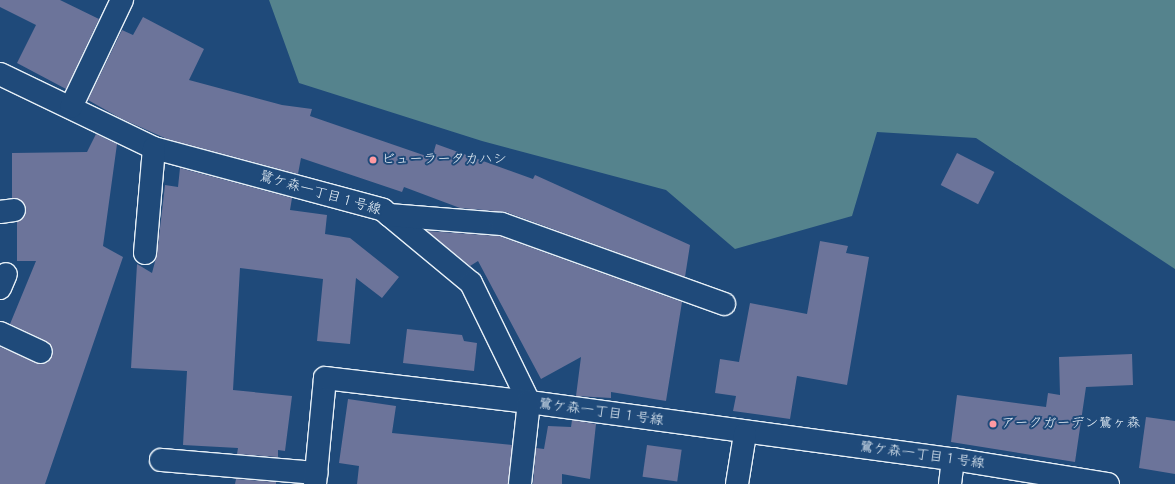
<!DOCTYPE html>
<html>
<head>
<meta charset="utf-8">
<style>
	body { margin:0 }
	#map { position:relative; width:1175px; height:484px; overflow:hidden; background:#1f4a7a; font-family:"Indie Flower","Klee One",sans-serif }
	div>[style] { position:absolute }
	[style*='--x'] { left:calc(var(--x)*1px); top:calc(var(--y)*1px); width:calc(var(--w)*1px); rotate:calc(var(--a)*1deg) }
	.green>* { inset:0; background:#55838d }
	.building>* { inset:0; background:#6c749a; transform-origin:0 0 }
	.roads { filter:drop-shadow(1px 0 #e8f1f8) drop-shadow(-1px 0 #e8f1f8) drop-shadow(0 1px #e8f1f8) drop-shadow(0 -1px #e8f1f8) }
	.minor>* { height:22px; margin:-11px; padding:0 11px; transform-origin:11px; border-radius:11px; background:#1f4a7a }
	.dots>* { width:11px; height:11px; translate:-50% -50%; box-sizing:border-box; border:2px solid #1f4a7a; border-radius:50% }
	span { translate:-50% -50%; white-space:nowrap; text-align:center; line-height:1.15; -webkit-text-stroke:4px #1f4a7a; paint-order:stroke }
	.poi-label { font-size:14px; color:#e8f1f8 }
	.left { translate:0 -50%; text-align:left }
	.street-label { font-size:14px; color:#e8f1f8 }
</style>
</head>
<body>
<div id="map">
	<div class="green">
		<div style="clip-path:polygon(269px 0,1175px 0,1175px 269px,976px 138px,877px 132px,852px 216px,735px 249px,666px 190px,482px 141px,299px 83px)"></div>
	</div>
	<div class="building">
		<div style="clip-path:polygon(0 0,60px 0,99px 19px,66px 89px,17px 63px,36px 25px,0 7px)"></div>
		<div style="clip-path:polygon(143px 17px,204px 49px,189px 80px,282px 105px,312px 109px,310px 116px,432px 158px,436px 144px,533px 179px,535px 175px,690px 245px,685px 277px,506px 212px,460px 208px,404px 187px,402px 192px,301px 158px,298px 174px,167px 139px,120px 118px,88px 100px,122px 30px,133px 35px)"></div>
		<div style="clip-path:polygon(96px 134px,117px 144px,103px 246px,123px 257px,45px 484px,0 484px,0 347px,42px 364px,48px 362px,53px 351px,46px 341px,10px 324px,36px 261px,17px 261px,17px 222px,25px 215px,26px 209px,19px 199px,12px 198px,12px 153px,87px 152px)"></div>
		<div style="left:957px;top:153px;width:42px;height:36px;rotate:27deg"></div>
		<div style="clip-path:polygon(180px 168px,292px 198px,290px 210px,327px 215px,325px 234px,350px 238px,399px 277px,382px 298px,356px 278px,350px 344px,317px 341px,323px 279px,240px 268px,233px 390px,292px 396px,285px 451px,278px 450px,278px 457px,237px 454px,238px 448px,183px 445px,187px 371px,131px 368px,137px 264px,152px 273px,157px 254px,165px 185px,178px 187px)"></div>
		<div style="clip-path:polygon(427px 231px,499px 236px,682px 302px,666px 401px,611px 392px,611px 398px,576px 396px,581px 357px,541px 379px,478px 261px,470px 266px)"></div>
		<div style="clip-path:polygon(820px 241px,848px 246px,846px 253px,869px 257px,847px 385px,797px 376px,790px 419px,733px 411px,736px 396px,715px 393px,720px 359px,739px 362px,750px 303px,807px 314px)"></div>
		<div style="clip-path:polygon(407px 329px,462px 335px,464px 341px,477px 343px,474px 371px,403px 363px)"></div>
		<div style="clip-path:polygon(1132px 354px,1133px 385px,1086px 387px,1075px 462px,951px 442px,957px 395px,1046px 407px,1048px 393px,1060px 395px,1059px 357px)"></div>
		<div style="clip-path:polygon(348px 399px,396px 406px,392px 433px,512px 445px,508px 484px,357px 484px,359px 466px,339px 463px)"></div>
		<div style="clip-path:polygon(1146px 417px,1175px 421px,1175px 474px,1139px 468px)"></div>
		<div style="clip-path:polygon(572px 420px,596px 424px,590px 479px,562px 474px,562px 484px,533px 484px,536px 448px,544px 449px,548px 426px,571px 427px)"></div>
		<div style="left:647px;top:445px;width:35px;height:32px;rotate:8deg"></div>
		<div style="clip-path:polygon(236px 479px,276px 482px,276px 484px,235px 484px)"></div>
	</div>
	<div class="roads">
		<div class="minor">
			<div style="--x:0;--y:74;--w:171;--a:25.7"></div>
			<div style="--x:154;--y:148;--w:237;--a:15.1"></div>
			<div style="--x:383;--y:210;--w:114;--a:39.7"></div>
			<div style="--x:471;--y:283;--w:132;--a:64"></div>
			<div style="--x:529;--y:402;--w:428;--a:7.7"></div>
			<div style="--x:953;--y:459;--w:157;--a:9.2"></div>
			<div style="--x:71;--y:107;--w:119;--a:-64.5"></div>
			<div style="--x:0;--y:212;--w:14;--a:-8"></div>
			<div style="--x:389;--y:215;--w:113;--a:4.6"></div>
			<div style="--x:502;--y:224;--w:236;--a:19.8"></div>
			<div style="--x:145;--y:253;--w:105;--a:-85.1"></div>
			<div style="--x:0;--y:288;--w:15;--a:-67"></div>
			<div style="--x:0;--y:333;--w:45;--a:24.9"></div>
			<div style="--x:161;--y:460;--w:156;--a:4.8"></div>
			<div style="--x:315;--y:484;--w:106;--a:-84.6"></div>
			<div style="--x:325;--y:378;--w:205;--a:6.7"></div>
			<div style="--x:529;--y:402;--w:82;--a:96.3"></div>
			<div style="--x:737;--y:484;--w:51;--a:-80.9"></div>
			<div style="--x:950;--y:484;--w:25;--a:-83"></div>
		</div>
	</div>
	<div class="dots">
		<div style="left:373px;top:160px;background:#ff9aa2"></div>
		<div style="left:993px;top:424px;background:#ff9aa2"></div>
	</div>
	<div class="poi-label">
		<span class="left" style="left:381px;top:160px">ビューラータカハシ</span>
		<span class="left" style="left:1001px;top:424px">アークガーデン鷺ヶ森</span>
	</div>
	<div class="street-label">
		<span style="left:320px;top:194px;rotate:16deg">鷺ケ森一丁目１号線</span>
		<span style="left:601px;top:413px;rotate:8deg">鷺ケ森一丁目１号線</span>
		<span style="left:922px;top:456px;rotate:8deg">鷺ケ森一丁目１号線</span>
	</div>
</div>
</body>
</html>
